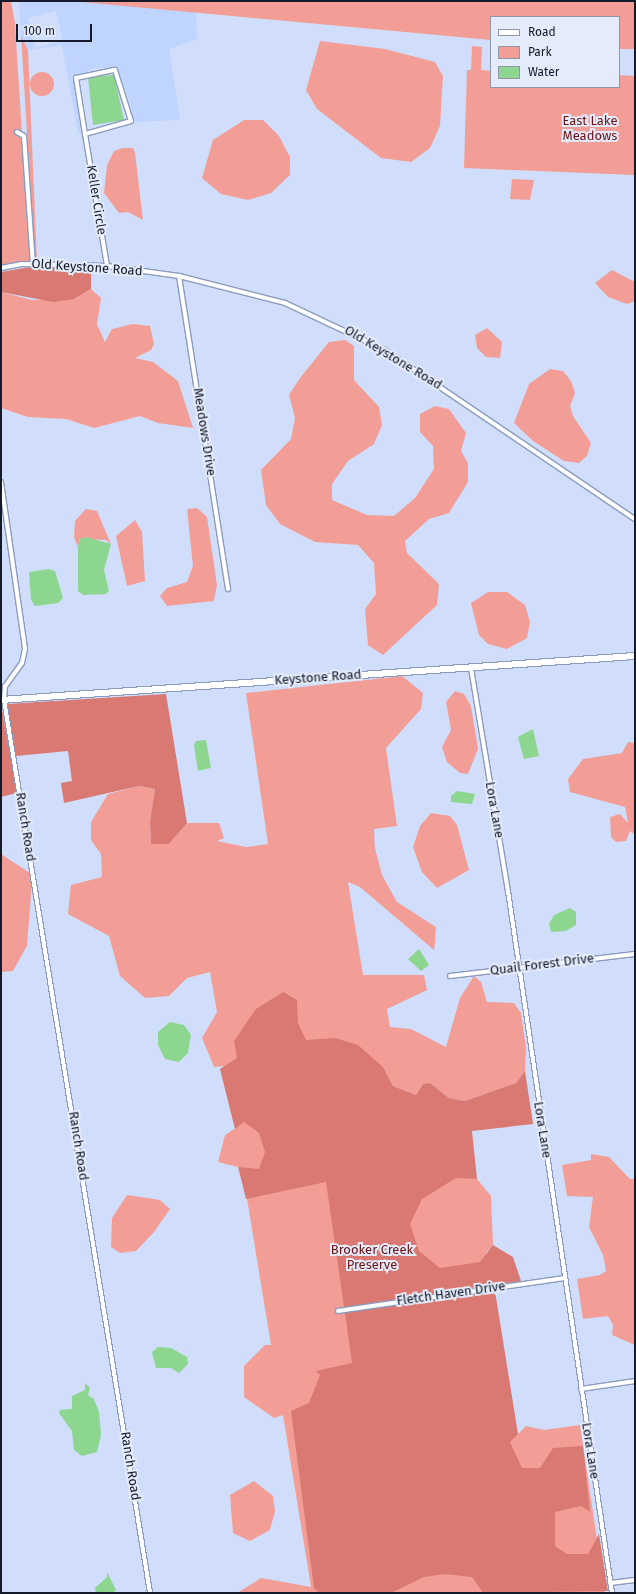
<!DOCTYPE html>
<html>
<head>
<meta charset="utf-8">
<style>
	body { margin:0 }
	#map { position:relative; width:636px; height:1594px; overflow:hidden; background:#d0defc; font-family:"Fira Sans",sans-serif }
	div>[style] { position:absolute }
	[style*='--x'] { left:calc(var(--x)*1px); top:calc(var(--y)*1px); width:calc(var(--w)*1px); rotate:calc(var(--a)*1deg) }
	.built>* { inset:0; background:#bfd4ff }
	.green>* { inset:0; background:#f29e97 }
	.round { border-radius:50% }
	.forest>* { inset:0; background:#d97972 }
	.water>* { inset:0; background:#8dd690 }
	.roads { filter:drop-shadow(1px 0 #8a9bbd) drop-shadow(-1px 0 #8a9bbd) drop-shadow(0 1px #8a9bbd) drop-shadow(0 -1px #8a9bbd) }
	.street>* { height:4px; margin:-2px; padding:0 2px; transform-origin:2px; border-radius:2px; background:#fff }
	.secondary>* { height:5.5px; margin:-2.75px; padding:0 2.75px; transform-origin:2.75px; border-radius:2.75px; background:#fff }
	span { translate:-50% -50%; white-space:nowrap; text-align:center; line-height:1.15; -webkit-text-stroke:4px #e4ebfa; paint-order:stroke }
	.park-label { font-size:13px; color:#6a1315 }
	.street-label { font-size:13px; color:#141a27 }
	.frame { position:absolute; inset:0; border:2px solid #141a27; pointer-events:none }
	.legend { position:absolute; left:490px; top:16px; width:130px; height:72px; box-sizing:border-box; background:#e4ebfa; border:1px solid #9197a6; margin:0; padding:5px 7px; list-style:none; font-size:12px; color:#141a27 }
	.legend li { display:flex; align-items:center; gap:8px; height:20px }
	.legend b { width:20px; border:1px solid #9197a6 }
	.scale { position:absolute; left:16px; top:24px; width:76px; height:18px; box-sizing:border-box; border:2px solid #141a27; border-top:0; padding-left:5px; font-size:12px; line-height:14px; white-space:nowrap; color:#141a27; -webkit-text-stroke:3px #e4ebfa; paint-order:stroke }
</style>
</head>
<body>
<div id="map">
	<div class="built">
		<div style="clip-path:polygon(evenodd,19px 1px,107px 1px,196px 7px,197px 39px,169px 49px,180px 120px,133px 122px,131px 105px,118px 69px,95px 68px,73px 78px,82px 131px,78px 133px,62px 45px,28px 50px,21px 36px,19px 1px,56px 11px,63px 41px,35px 48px,28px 18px,56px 11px)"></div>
	</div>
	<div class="green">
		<div style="clip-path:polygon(1px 1px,11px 1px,15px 23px,30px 261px,1px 265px)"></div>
		<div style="clip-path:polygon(71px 1px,635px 1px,635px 49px,619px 49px,619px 17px,491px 17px,491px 40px)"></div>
		<div style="clip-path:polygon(21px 36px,28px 50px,37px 261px,35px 261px)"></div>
		<div style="clip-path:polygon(320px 41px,385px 49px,435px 62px,443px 76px,440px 126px,430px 148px,411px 162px,381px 158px,317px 109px,306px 90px)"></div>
		<div style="clip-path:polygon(472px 46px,482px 47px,481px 70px,491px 71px,491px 87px,619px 87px,619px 75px,635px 76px,634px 175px,464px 168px,467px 70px,471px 70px)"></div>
		<div class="round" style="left:30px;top:72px;width:24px;height:24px"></div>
		<div style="clip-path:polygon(244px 120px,263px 120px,279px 136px,290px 157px,290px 175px,271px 193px,248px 200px,221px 194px,202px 178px,213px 140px)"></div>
		<div style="clip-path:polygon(123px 148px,133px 148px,135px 153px,143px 220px,128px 212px,119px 213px,104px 193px,107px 165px,114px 151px)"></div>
		<div style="clip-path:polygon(512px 179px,534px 180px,530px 200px,510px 199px)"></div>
		<div style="clip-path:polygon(612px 270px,635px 282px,635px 301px,627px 304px,608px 297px,595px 283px)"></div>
		<div style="clip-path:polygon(91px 289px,101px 298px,97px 324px,105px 342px,112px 329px,133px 324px,150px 326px,154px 344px,151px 350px,135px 358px,153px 362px,178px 381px,193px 428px,158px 423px,140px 416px,94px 428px,66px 419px,28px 417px,1px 408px,1px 292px,32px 300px,74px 299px)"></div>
		<div style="clip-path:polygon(487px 328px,502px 342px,500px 358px,486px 357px,477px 348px,475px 335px)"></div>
		<div style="clip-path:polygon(345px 340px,354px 346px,354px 380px,379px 407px,382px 425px,374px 444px,348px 461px,332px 484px,332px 500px,367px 515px,394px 516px,415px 498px,434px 469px,433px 446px,420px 432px,420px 414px,435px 406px,449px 409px,466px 433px,461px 451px,468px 463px,468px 482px,449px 513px,429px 519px,405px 541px,407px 553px,439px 584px,437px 605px,383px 655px,368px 645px,365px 609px,376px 594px,374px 563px,358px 545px,315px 542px,280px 524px,266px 505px,261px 470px,291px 439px,295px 418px,289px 395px,300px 378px,329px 342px)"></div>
		<div style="clip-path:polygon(550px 369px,563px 371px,571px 381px,575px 393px,570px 406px,573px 416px,591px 443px,587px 456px,579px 463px,564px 461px,533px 441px,514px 423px,529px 384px)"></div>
		<div style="clip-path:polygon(197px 508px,207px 517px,217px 585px,214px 601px,167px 606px,160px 596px,167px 588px,187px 582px,193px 566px,187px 509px)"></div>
		<div style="clip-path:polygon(86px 509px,97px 511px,111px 544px,106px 540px,80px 539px,78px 547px,74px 537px,75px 521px)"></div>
		<div style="clip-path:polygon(135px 520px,142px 532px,145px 581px,127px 586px,116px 536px)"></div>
		<div style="clip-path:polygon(488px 592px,507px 592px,525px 605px,530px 622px,527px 638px,507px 649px,488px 644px,479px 635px,471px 603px)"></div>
		<div style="clip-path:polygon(402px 676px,423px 693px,421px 709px,386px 748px,397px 826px,374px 829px,375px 848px,382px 875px,397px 902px,436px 927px,435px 942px,434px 950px,360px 887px,348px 882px,363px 975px,424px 975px,427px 990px,387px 1009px,390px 1027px,411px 1029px,446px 1047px,460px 998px,474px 976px,481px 982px,487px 1002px,514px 1003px,521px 1013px,526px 1048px,525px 1071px,516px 1083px,465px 1101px,449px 1098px,430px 1083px,423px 1084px,416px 1095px,393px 1086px,383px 1067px,389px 1144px,477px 1179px,491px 1196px,493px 1245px,486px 1253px,510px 1435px,518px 1434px,526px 1426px,544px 1430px,580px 1425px,605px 1593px,237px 1593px,261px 1578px,311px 1587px,283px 1415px,274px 1418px,244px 1397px,244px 1366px,265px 1345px,271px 1345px,242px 1168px,218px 1162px,225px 1135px,236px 1128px,225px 1066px,214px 1067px,202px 1038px,217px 1012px,210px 972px,187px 978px,169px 996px,145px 998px,120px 976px,109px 936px,68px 914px,71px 885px,102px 877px,101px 854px,91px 840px,91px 822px,108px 794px,139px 786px,155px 789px,150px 821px,151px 844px,169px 844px,187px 823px,219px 823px,224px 838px,217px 841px,246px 847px,268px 844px,246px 693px)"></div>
		<div style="clip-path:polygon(455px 691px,464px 694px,471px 706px,478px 749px,468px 774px,460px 773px,447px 762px,442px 747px,451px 730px,446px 702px)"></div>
		<div style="clip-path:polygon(628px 742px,635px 743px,635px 835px,630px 831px,626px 841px,616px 842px,611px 837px,610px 817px,620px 814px,628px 823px,625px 807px,570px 792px,568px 779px,583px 759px,622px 753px)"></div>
		<div style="clip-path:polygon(431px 813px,450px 816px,457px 825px,469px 870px,437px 888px,422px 872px,413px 847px,420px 826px)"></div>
		<div style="clip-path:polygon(1px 854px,30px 873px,32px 882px,27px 946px,13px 971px,1px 972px)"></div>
		<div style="clip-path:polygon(591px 1154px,609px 1157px,630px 1179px,635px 1179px,635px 1345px,612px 1335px,613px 1325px,608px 1316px,583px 1319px,577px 1279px,600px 1275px,606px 1271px,603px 1255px,589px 1227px,593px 1197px,567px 1196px,562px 1165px,591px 1160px)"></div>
		<div style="clip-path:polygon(127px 1195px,160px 1200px,170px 1209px,154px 1232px,136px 1251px,120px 1253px,111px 1247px,112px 1218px)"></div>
		<div style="clip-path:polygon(254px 1481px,273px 1496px,275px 1511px,270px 1530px,250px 1541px,233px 1533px,230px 1495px)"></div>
	</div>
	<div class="forest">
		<div style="clip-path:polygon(30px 267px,91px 269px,91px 289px,74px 299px,53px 302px,1px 292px,1px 272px)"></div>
		<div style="clip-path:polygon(166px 694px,187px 823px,169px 844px,151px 844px,150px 821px,155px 789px,139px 786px,64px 803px,61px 783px,72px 781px,68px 751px,16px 756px,7px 704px)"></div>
		<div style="clip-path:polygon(1px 704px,17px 793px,1px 797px)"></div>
		<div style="clip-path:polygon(283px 992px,297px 1000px,298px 1023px,306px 1040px,335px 1038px,358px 1045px,383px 1067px,393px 1086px,416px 1095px,423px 1084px,430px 1083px,449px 1098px,465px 1101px,516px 1083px,525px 1071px,533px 1124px,472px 1131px,477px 1179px,456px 1178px,422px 1199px,410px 1224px,419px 1251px,440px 1268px,480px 1262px,493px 1245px,513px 1257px,521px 1281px,344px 1307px,326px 1182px,246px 1199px,238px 1167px,259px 1169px,265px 1152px,259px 1133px,244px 1122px,235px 1129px,220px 1069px,237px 1058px,234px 1041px,256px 1009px)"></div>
		<div style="clip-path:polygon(522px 1287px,495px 1291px,518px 1434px,510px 1442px,522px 1468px,540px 1468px,553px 1448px,583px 1446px,590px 1512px,581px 1506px,555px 1512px,555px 1546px,567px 1554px,588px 1554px,599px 1534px,608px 1591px,483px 1593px,472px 1577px,445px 1574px,424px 1577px,391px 1593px,319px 1593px,314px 1588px,291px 1411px,309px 1403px,320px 1375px,316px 1371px,352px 1363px,345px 1313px)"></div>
	</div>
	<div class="water">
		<div style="clip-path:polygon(114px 75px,124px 120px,93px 125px,88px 77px)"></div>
		<div style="clip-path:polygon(86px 537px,111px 544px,104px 570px,109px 591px,106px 594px,83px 595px,78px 591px,78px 547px,80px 539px)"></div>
		<div style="clip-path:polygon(49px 569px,55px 571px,63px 598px,58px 603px,35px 606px,31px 600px,29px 572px)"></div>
		<div style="clip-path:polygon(533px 729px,539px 756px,524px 759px,518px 737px)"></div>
		<div style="clip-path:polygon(206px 740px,211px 768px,198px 771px,194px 745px,196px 741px)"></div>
		<div style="clip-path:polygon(457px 791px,475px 794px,472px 804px,451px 802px,451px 796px)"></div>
		<div style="clip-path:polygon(570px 908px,576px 912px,576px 925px,566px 931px,551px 932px,549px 924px,554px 915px)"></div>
		<div style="clip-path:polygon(419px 949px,429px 965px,421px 971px,408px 959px)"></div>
		<div style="clip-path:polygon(170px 1022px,184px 1025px,191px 1035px,188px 1053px,179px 1062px,165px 1059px,158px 1045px,158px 1032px)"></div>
		<div style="clip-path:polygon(158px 1347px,171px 1348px,187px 1357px,188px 1364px,179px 1373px,171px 1368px,156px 1368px,152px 1352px)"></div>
		<div style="clip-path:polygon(85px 1383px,90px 1388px,88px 1395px,94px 1399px,99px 1412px,101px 1435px,97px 1452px,82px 1456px,74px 1450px,72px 1431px,59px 1413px,60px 1410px,72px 1409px,72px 1396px,85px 1390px)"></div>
		<div style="clip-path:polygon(107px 1572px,116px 1590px,113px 1593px,96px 1593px,95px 1588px,107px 1577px)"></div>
	</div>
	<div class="roads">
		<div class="street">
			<div style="--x:115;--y:70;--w:53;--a:72.6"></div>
			<div style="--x:131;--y:121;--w:48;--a:164.2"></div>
			<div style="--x:85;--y:134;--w:57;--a:-99.1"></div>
			<div style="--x:76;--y:78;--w:40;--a:-12"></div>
			<div style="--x:17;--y:132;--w:8;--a:30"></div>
			<div style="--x:24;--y:136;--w:128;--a:86"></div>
			<div style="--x:85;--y:134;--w:134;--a:80.5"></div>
			<div style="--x:1;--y:268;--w:20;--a:-11"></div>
			<div style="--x:21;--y:264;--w:86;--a:1.3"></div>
			<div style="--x:107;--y:266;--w:73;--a:7.9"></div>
			<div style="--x:179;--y:276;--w:109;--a:14.3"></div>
			<div style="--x:285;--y:303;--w:110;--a:25.2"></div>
			<div style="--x:385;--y:350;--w:302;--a:34.1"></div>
			<div style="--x:179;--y:276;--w:317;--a:81.1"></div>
			<div style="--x:1;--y:482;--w:169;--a:81.8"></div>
			<div style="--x:25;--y:649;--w:14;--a:102"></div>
			<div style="--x:22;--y:663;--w:29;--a:126"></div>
			<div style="--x:5;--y:686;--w:14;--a:94"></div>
			<div style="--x:4;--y:700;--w:905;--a:80.71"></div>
			<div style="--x:471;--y:668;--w:226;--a:80.6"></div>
			<div style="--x:508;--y:891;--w:710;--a:81.57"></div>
			<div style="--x:450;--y:976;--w:186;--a:-6.8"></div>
			<div style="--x:338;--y:1311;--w:227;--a:-8.3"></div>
			<div style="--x:581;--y:1389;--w:55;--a:-8.4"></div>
			<div style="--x:610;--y:1583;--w:25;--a:-7"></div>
		</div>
		<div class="secondary">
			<div style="--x:1;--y:700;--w:636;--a:-3.97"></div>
		</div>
	</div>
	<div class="park-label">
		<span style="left:590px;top:129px">East Lake<br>Meadows</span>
		<span style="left:372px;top:1258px">Brooker Creek<br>Preserve</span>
	</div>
	<div class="street-label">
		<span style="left:96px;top:200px;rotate:81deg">Keller Circle</span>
		<span style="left:87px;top:268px;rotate:4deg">Old Keystone Road</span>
		<span style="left:393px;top:358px;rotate:31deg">Old Keystone Road</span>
		<span style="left:204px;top:432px;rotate:81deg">Meadows Drive</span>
		<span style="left:318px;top:678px;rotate:-4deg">Keystone Road</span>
		<span style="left:494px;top:810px;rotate:80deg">Lora Lane</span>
		<span style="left:25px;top:827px;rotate:81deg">Ranch Road</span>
		<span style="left:542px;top:965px;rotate:-7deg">Quail Forest Drive</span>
		<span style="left:542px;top:1130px;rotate:81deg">Lora Lane</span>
		<span style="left:78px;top:1146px;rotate:81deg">Ranch Road</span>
		<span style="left:451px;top:1294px;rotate:-8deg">Fletch Haven Drive</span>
		<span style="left:590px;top:1451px;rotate:81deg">Lora Lane</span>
		<span style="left:130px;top:1466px;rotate:81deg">Ranch Road</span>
	</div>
	<div class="frame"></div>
	<ul class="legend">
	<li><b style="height:5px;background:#fff"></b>Road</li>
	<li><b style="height:11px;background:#f29e97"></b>Park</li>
	<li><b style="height:11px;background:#8dd690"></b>Water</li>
	</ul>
	<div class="scale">100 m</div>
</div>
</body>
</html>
